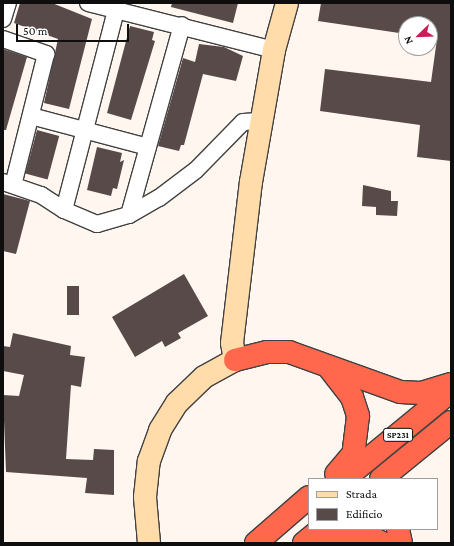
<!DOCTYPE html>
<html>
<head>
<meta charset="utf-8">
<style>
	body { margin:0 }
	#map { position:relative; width:454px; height:546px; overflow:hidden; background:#fff7ef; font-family:"Crimson Pro",serif }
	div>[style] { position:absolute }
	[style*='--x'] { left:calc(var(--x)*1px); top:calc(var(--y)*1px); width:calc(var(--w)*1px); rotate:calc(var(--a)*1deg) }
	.building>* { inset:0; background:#584a49; transform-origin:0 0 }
	.roads { filter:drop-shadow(1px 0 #414141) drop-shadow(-1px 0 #414141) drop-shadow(0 1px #414141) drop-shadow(0 -1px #414141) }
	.street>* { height:16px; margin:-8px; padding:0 8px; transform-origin:8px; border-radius:8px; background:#fff }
	.secondary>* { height:22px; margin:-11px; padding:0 11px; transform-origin:11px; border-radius:11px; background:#ffdcaa }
	.highway>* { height:22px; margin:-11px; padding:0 11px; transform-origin:11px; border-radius:11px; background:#ff684d }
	span { translate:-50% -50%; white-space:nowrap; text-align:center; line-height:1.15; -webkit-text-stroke:4px #fff; paint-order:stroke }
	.shield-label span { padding:1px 3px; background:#fff; border:1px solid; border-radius:3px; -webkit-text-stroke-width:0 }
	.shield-label { font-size:9px; color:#0e0e0e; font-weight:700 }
	.frame { position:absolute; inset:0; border:4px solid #0e0e0e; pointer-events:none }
	.legend { position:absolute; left:308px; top:478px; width:130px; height:52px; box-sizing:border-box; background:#fff; border:1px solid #9f9f9f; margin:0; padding:5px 7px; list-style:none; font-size:12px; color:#0e0e0e }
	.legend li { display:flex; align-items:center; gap:8px; height:20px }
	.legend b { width:20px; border:1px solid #9f9f9f }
	.north { position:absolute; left:398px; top:16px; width:40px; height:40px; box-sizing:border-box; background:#fff; border:1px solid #9f9f9f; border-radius:50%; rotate:247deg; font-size:11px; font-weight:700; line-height:16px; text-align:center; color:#0e0e0e }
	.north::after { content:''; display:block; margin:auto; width:14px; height:18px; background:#ca1a58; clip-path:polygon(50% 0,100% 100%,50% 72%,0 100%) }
	.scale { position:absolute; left:16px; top:24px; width:113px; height:18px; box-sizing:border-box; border:2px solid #0e0e0e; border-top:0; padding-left:5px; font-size:12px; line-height:14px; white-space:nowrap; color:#0e0e0e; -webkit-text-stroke:3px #fff; paint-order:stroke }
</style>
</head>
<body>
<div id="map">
	<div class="building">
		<div style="clip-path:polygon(20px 3px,52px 3px,92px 19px,69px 109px,44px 103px,58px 39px,14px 23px)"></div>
		<div style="clip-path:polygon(172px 3px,238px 3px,233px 23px,171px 7px)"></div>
		<div style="clip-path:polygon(321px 3px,451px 3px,451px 161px,417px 157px,420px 125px,320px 111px,325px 69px,431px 82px,437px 39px,430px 38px,430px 24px,406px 24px,406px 34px,318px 21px)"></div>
		<div style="clip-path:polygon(130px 26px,154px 32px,152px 40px,155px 41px,131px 120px,107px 113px)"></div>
		<div style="clip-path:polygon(199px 44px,224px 47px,243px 56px,236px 81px,203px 74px,184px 145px,181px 145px,179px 151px,158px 146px,183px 58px,195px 62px)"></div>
		<div style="clip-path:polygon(3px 49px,27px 57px,6px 130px,3px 130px)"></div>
		<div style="left:37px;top:130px;width:23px;height:45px;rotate:15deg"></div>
		<div style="clip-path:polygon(97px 147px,122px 153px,120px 162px,124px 160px,117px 189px,113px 188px,111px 196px,87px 190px)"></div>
		<div style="clip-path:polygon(363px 185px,391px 191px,391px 201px,398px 201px,397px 216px,376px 215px,376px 207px,362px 206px)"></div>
		<div style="clip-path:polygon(3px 194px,30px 201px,16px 254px,3px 251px)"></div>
		<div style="clip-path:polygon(184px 274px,208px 316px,178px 333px,181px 338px,165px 347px,162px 341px,135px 357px,112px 317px)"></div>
		<div style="left:67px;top:286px;width:12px;height:29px"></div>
		<div style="clip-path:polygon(13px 333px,71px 346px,70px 355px,85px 357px,81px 387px,71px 385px,66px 459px,93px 460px,94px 449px,114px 450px,114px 495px,85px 493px,87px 478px,6px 472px,3px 395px,19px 396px,24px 375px,3px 371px,3px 346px,10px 347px)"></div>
	</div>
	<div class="roads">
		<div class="street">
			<div style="--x:88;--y:3;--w:192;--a:14.2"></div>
			<div style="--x:3;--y:19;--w:17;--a:-73"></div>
			<div style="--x:3;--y:39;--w:46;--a:19.2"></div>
			<div style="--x:46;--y:54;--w:135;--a:104.1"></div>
			<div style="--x:31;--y:116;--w:121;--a:14.8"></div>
			<div style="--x:3;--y:182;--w:40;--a:18.9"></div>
			<div style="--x:41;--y:195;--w:27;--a:33"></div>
			<div style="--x:64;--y:210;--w:36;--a:23"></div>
			<div style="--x:97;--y:224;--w:33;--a:-16"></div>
			<div style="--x:129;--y:215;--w:34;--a:-30"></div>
			<div style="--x:159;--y:198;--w:46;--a:-37.1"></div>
			<div style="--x:196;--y:170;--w:67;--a:-45.6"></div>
			<div style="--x:243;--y:122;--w:17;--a:-3"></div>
			<div style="--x:64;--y:210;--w:214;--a:-75.4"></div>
			<div style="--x:129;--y:215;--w:197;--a:-74.4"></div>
		</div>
		<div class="secondary">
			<div style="--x:149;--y:543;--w:46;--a:-95"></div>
			<div style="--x:145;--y:497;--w:36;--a:-84"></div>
			<div style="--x:149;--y:461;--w:33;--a:-70"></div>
			<div style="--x:160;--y:430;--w:32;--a:-58"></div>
			<div style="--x:177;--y:403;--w:37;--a:-44"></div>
			<div style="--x:204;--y:377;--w:35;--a:-29"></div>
			<div style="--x:235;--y:360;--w:17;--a:-100"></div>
			<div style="--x:232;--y:343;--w:162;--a:-83.3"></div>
			<div style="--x:251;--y:182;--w:134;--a:-80.1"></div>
			<div style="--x:274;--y:50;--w:49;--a:-74.5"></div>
		</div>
		<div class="highway">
			<div style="--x:235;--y:360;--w:33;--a:-14"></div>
			<div style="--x:267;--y:352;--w:22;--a:0"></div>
			<div style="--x:289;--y:352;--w:118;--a:19.8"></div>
			<div style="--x:400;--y:392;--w:21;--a:3"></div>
			<div style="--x:421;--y:393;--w:31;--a:-17"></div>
			<div style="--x:330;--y:369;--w:36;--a:52"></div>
			<div style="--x:352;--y:397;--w:20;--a:72"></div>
			<div style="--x:358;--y:416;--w:38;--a:97"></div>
			<div style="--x:353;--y:454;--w:26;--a:130"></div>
			<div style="--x:344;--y:479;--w:139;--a:-39.4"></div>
			<div style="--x:381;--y:479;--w:90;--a:-39.2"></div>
			<div style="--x:398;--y:529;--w:14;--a:78"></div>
			<div style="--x:256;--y:543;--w:70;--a:-41"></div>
			<div style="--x:304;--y:543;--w:22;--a:-39"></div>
			<div style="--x:324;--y:543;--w:24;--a:-28"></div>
			<div style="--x:345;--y:532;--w:13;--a:-4"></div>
			<div style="--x:358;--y:531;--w:28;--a:26"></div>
		</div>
	</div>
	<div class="shield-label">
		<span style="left:398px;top:435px">SP231</span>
	</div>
	<div class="frame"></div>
	<ul class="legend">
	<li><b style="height:5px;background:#ffdcaa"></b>Strada</li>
	<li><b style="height:11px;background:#584a49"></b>Edificio</li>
	</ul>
	<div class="north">N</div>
	<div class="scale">50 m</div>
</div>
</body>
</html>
